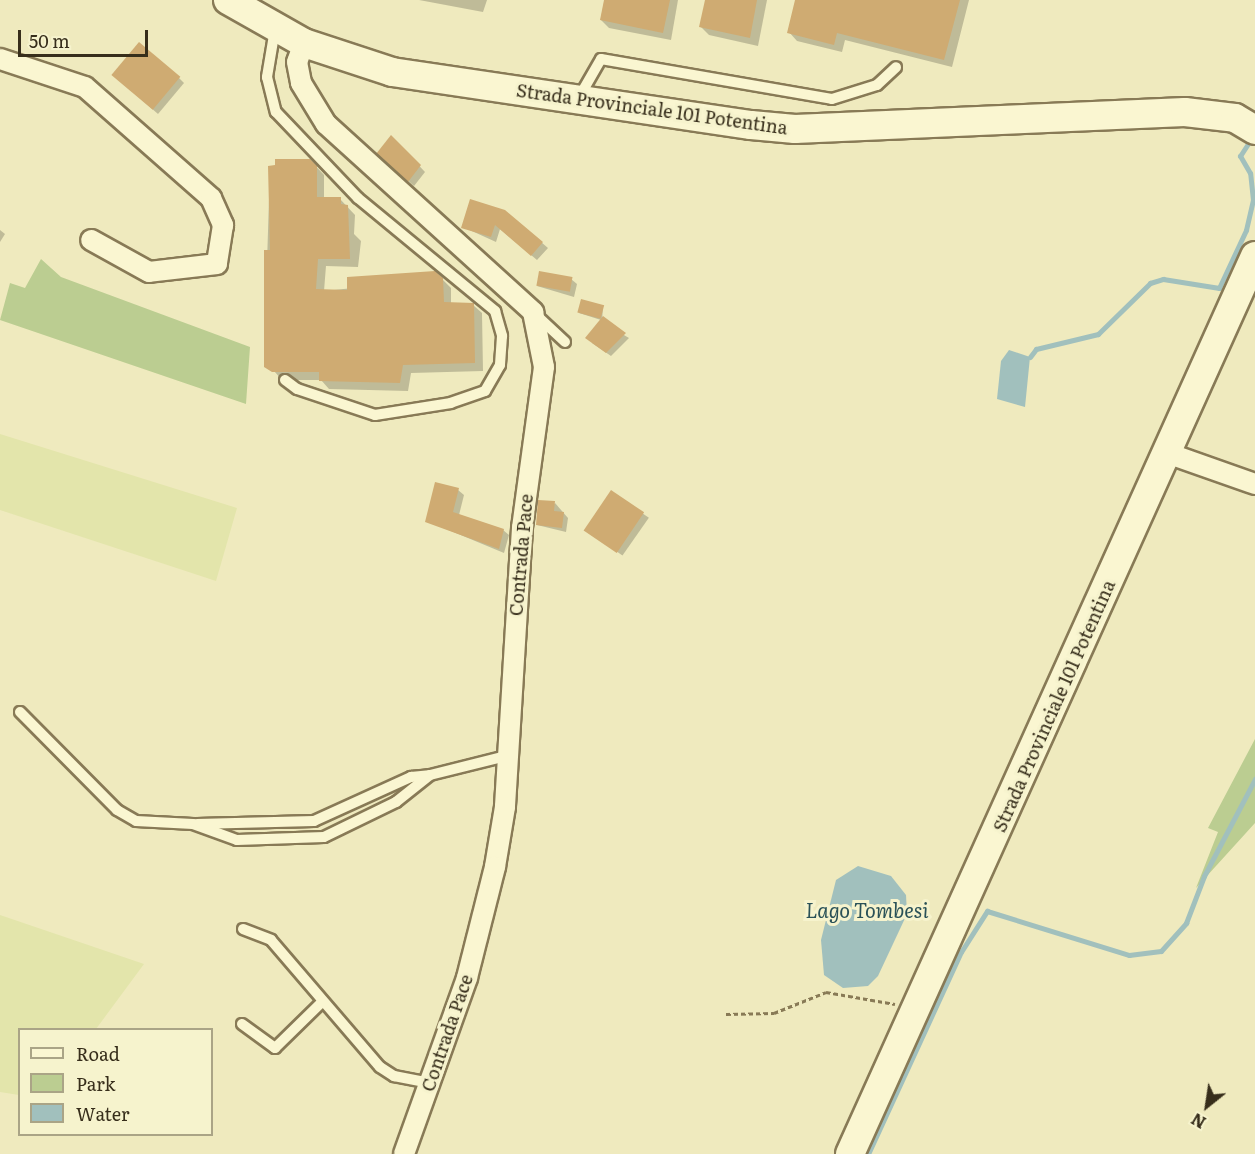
<!DOCTYPE html>
<html>
<head>
<meta charset="utf-8">
<style>
	body { margin:0 }
	#map { position:relative; width:1255px; height:1154px; overflow:hidden; background:#efeabe; font-family:Literata,serif }
	div>[style] { position:absolute }
	[style*='--x'] { left:calc(var(--x)*1px); top:calc(var(--y)*1px); width:calc(var(--w)*1px); rotate:calc(var(--a)*1deg) }
	.farmland>* { inset:0; background:#e3e5ab }
	.green>* { inset:0; background:#bbcd91 }
	.water>* { inset:0; background:#a1c0bd }
	.shadow>* { inset:0; background:#0003; transform-origin:0 0 }
	.stream>* { height:5px; margin:-2.5px; padding:0 2.5px; transform-origin:2.5px; border-radius:2.5px; background:#a1c0bd }
	.building>* { inset:0; background:#cfab72; transform-origin:0 0 }
	.path>* { height:3px; margin-top:-1.5px; transform-origin:0; background:repeating-linear-gradient(90deg,#887a56 0 4.5px,transparent 0 7.5px) }
	.roads { filter:drop-shadow(2px 0 #887a56) drop-shadow(-2px 0 #887a56) drop-shadow(0 2px #887a56) drop-shadow(0 -2px #887a56) }
	.service>* { height:10px; margin:-5px; padding:0 5px; transform-origin:5px; border-radius:5px; background:#faf6d1 }
	.minor>* { height:20px; margin:-10px; padding:0 10px; transform-origin:10px; border-radius:10px; background:#faf6d1 }
	.secondary>* { height:28px; margin:-14px; padding:0 14px; transform-origin:14px; border-radius:14px; background:#faf6d1 }
	span { translate:-50% -50%; white-space:nowrap; text-align:center; line-height:1.15; -webkit-text-stroke:6px #f6f3cd; paint-order:stroke }
	.street-label { font-size:18px; color:#372e1b }
	.water-label { font-size:20px; color:#2a5157; font-style:italic }
	.legend { position:absolute; left:18px; top:1028px; width:195px; height:108px; box-sizing:border-box; background:#f6f3cd; border:2px solid #aaa486; margin:0; padding:8px 10px; list-style:none; font-size:18px; color:#372e1b }
	.legend li { display:flex; align-items:center; gap:12px; height:30px }
	.legend b { width:30px; border:2px solid #aaa486 }
	.north { position:absolute; left:1177px; top:1076px; width:60px; height:60px; -webkit-text-stroke:4px #f6f3cd; paint-order:stroke; rotate:210deg; font-size:16px; font-weight:700; line-height:24px; text-align:center; color:#372e1b }
	.north::after { content:''; display:block; margin:auto; width:21px; height:27px; background:#372e1b; clip-path:polygon(50% 0,100% 100%,50% 72%,0 100%) }
	.scale { position:absolute; left:18px; top:30px; width:130px; height:27px; box-sizing:border-box; border:3px solid #372e1b; border-top:0; padding-left:8px; font-size:18px; line-height:21px; white-space:nowrap; color:#372e1b; -webkit-text-stroke:4px #f6f3cd; paint-order:stroke }
</style>
</head>
<body>
<div id="map">
	<div class="farmland">
		<div style="clip-path:polygon(0 434px,237px 508px,216px 581px,0 510px)"></div>
		<div style="clip-path:polygon(0 915px,144px 964px,96px 1029px,20px 1030px,19px 1095px,0 1092px)"></div>
	</div>
	<div class="green">
		<div style="clip-path:polygon(41px 259px,61px 277px,250px 347px,246px 404px,0 320px,10px 283px,25px 288px)"></div>
		<div style="clip-path:polygon(1255px 739px,1255px 823px,1196px 888px,1218px 832px,1208px 828px)"></div>
	</div>
	<div class="water">
		<div style="clip-path:polygon(1009px 350px,1030px 357px,1025px 407px,997px 399px,1001px 361px)"></div>
		<div style="clip-path:polygon(858px 866px,891px 876px,906px 895px,907px 914px,878px 976px,868px 986px,843px 988px,824px 975px,821px 940px,836px 880px)"></div>
	</div>
	<div class="shadow">
		<div style="clip-path:polygon(419px 0,487px 0,483px 12px)"></div>
		<div style="clip-path:polygon(605px 0,678px 0,671px 40px,609px 28px,601px 20px)"></div>
		<div style="clip-path:polygon(706px 0,767px 0,758px 46px,709px 35px,701px 27px)"></div>
		<div style="clip-path:polygon(797px 0,969px 0,952px 67px,845px 40px,842px 52px,797px 41px,789px 32px)"></div>
		<div style="clip-path:polygon(179px 78px,184px 83px,158px 114px,118px 79px)"></div>
		<div style="clip-path:polygon(392px 137px,425px 172px,414px 186px,384px 159px)"></div>
		<div style="clip-path:polygon(310px 160px,324px 175px,324px 198px,340px 199px,355px 215px,354px 234px,361px 241px,358px 267px,326px 266px,324px 291px,442px 279px,451px 288px,451px 304px,473px 305px,482px 313px,483px 371px,411px 373px,408px 391px,329px 389px,321px 380px,282px 380px,274px 371px,264px 358px,270px 167px)"></div>
		<div style="clip-path:polygon(505px 211px,548px 248px,537px 260px,500px 229px,496px 242px,463px 227px)"></div>
		<div style="clip-path:polygon(0 230px,5px 234px,0 242px)"></div>
		<div style="clip-path:polygon(571px 279px,577px 284px,574px 297px,537px 286px)"></div>
		<div style="clip-path:polygon(603px 306px,602px 322px,629px 338px,611px 356px,592px 343px,601px 320px,579px 313px)"></div>
		<div style="clip-path:polygon(458px 490px,464px 495px,459px 515px,503px 530px,509px 535px,504px 553px,427px 521px)"></div>
		<div style="left:612px;top:492px;width:45px;height:46px;rotate:35deg"></div>
		<div style="clip-path:polygon(555px 503px,568px 518px,566px 532px,537px 525px)"></div>
	</div>
	<div class="stream">
		<div style="--x:1030;--y:357;--w:10;--a:-53"></div>
		<div style="--x:1036;--y:349;--w:64;--a:-13.6"></div>
		<div style="--x:1098;--y:334;--w:73;--a:-44.4"></div>
		<div style="--x:1150;--y:283;--w:14;--a:-17"></div>
		<div style="--x:1163;--y:279;--w:57;--a:9.1"></div>
		<div style="--x:1219;--y:288;--w:64;--a:-65"></div>
		<div style="--x:1246;--y:230;--w:31;--a:-77"></div>
		<div style="--x:1253;--y:200;--w:27;--a:-96"></div>
		<div style="--x:1250;--y:173;--w:20;--a:-120"></div>
		<div style="--x:1240;--y:156;--w:17;--a:-57"></div>
		<div style="--x:868;--y:1154;--w:222;--a:-65.3"></div>
		<div style="--x:961;--y:952;--w:49;--a:-57.6"></div>
		<div style="--x:987;--y:911;--w:149;--a:17.2"></div>
		<div style="--x:1129;--y:955;--w:32;--a:-7"></div>
		<div style="--x:1161;--y:951;--w:38;--a:-48"></div>
		<div style="--x:1186;--y:923;--w:50;--a:-69"></div>
		<div style="--x:1204;--y:876;--w:110;--a:-62.3"></div>
	</div>
	<div class="building">
		<div style="clip-path:polygon(604px 0,670px 0,663px 33px,600px 20px)"></div>
		<div style="clip-path:polygon(705px 0,757px 0,750px 38px,699px 27px)"></div>
		<div style="clip-path:polygon(795px 0,960px 0,944px 60px,837px 33px,834px 45px,787px 33px)"></div>
		<div style="left:139px;top:42px;width:54px;height:43px;rotate:40deg"></div>
		<div style="clip-path:polygon(391px 135px,421px 165px,408px 182px,376px 154px)"></div>
		<div style="clip-path:polygon(275px 159px,310px 159px,317px 166px,317px 197px,341px 197px,341px 204px,348px 205px,350px 259px,318px 259px,316px 289px,347px 290px,347px 277px,435px 271px,443px 278px,444px 302px,474px 303px,475px 363px,403px 365px,400px 383px,319px 381px,319px 372px,272px 372px,264px 367px,264px 250px,270px 250px,268px 166px,275px 165px)"></div>
		<div style="clip-path:polygon(470px 199px,505px 210px,543px 242px,531px 256px,495px 225px,491px 237px,461px 228px)"></div>
		<div style="left:539px;top:271px;width:34px;height:15px;rotate:10deg"></div>
		<div style="left:581px;top:299px;width:24px;height:14px;rotate:15deg"></div>
		<div style="clip-path:polygon(603px 316px,626px 333px,606px 353px,585px 338px)"></div>
		<div style="clip-path:polygon(435px 482px,459px 488px,453px 512px,504px 529px,499px 549px,425px 522px)"></div>
		<div style="left:611px;top:490px;width:40px;height:49px;rotate:34deg"></div>
		<div style="clip-path:polygon(538px 500px,555px 501px,554px 511px,564px 512px,562px 528px,536px 525px)"></div>
	</div>
	<div class="path">
		<div style="--x:726;--y:1014;--w:48;--a:-1.2"></div>
		<div style="--x:774;--y:1013;--w:56;--a:-22"></div>
		<div style="--x:826;--y:992;--w:70;--a:9.9"></div>
	</div>
	<div class="roads">
		<div class="service">
			<div style="--x:275;--y:29;--w:49;--a:99.5"></div>
			<div style="--x:267;--y:77;--w:36;--a:76"></div>
			<div style="--x:276;--y:112;--w:119;--a:46.4"></div>
			<div style="--x:358;--y:198;--w:178;--a:39.5"></div>
			<div style="--x:495;--y:311;--w:26;--a:74"></div>
			<div style="--x:502;--y:336;--w:29;--a:94"></div>
			<div style="--x:500;--y:365;--w:30;--a:120"></div>
			<div style="--x:485;--y:391;--w:36;--a:161"></div>
			<div style="--x:451;--y:403;--w:77;--a:171"></div>
			<div style="--x:375;--y:415;--w:82;--a:-161.6"></div>
			<div style="--x:297;--y:389;--w:15;--a:-143"></div>
			<div style="--x:578;--y:99;--w:46;--a:-60.1"></div>
			<div style="--x:601;--y:59;--w:234;--a:9.8"></div>
			<div style="--x:832;--y:99;--w:47;--a:-17.3"></div>
			<div style="--x:877;--y:85;--w:26;--a:-43"></div>
			<div style="--x:535;--y:314;--w:41;--a:43"></div>
			<div style="--x:20;--y:712;--w:138;--a:45.3"></div>
			<div style="--x:117;--y:810;--w:22;--a:30"></div>
			<div style="--x:136;--y:821;--w:57;--a:3"></div>
			<div style="--x:193;--y:824;--w:47;--a:20"></div>
			<div style="--x:237;--y:840;--w:87;--a:-2"></div>
			<div style="--x:324;--y:837;--w:80;--a:-25.9"></div>
			<div style="--x:396;--y:802;--w:43;--a:-38.5"></div>
			<div style="--x:430;--y:775;--w:78;--a:-14"></div>
			<div style="--x:197;--y:824;--w:117;--a:-1.5"></div>
			<div style="--x:314;--y:821;--w:107;--a:-24.4"></div>
			<div style="--x:411;--y:777;--w:18;--a:-6"></div>
			<div style="--x:243;--y:929;--w:30;--a:21"></div>
			<div style="--x:271;--y:940;--w:167;--a:49.4"></div>
			<div style="--x:380;--y:1067;--w:17;--a:33"></div>
			<div style="--x:394;--y:1076;--w:38;--a:11"></div>
			<div style="--x:242;--y:1024;--w:41;--a:36"></div>
			<div style="--x:275;--y:1048;--w:64;--a:-44.4"></div>
		</div>
		<div class="minor">
			<div style="--x:304;--y:43;--w:20;--a:110"></div>
			<div style="--x:297;--y:62;--w:21;--a:79"></div>
			<div style="--x:301;--y:83;--w:48;--a:58.6"></div>
			<div style="--x:326;--y:124;--w:280;--a:42.2"></div>
			<div style="--x:533;--y:312;--w:56;--a:78.7"></div>
			<div style="--x:544;--y:367;--w:162;--a:97.8"></div>
			<div style="--x:522;--y:528;--w:280;--a:93.5"></div>
			<div style="--x:505;--y:807;--w:61;--a:99.5"></div>
			<div style="--x:495;--y:867;--w:114;--a:104.2"></div>
			<div style="--x:467;--y:978;--w:187;--a:109.7"></div>
			<div style="--x:0;--y:59;--w:89;--a:18.2"></div>
			<div style="--x:85;--y:87;--w:168;--a:41.4"></div>
			<div style="--x:211;--y:198;--w:30;--a:66"></div>
			<div style="--x:223;--y:225;--w:39;--a:99"></div>
			<div style="--x:217;--y:264;--w:68;--a:173.3"></div>
			<div style="--x:149;--y:272;--w:66;--a:-151.1"></div>
			<div style="--x:1167;--y:453;--w:93;--a:19.4"></div>
		</div>
		<div class="secondary">
			<div style="--x:228;--y:0;--w:87;--a:29.5"></div>
			<div style="--x:304;--y:43;--w:93;--a:18.2"></div>
			<div style="--x:392;--y:72;--w:363;--a:8.4"></div>
			<div style="--x:751;--y:125;--w:44;--a:5.2"></div>
			<div style="--x:795;--y:129;--w:390;--a:-2.5"></div>
			<div style="--x:1185;--y:112;--w:50;--a:6.8"></div>
			<div style="--x:1235;--y:118;--w:23;--a:31"></div>
			<div style="--x:850;--y:1154;--w:985;--a:-65.72"></div>
		</div>
	</div>
	<div class="street-label">
		<span style="left:652px;top:109px;rotate:8deg">Strada Provinciale 101 Potentina</span>
		<span style="left:521px;top:555px;rotate:-85deg">Contrada Pace</span>
		<span style="left:1054px;top:706px;rotate:-66deg">Strada Provinciale 101 Potentina</span>
		<span style="left:447px;top:1033px;rotate:-71deg">Contrada Pace</span>
	</div>
	<div class="water-label">
		<span style="left:867px;top:909px">Lago Tombesi</span>
	</div>
	<ul class="legend">
	<li><b style="height:8px;background:#faf6d1"></b>Road</li>
	<li><b style="height:16px;background:#bbcd91"></b>Park</li>
	<li><b style="height:16px;background:#a1c0bd"></b>Water</li>
	</ul>
	<div class="north">N</div>
	<div class="scale">50 m</div>
</div>
</body>
</html>
